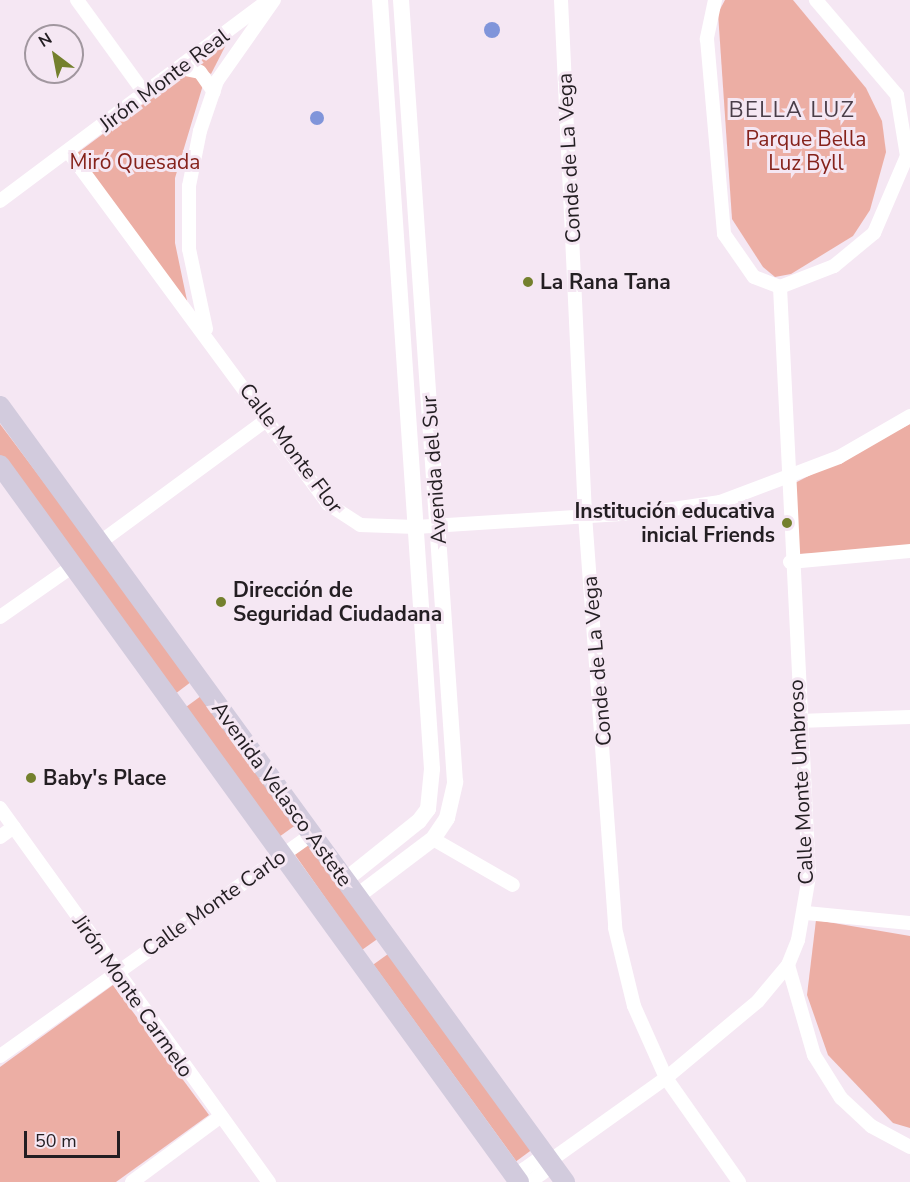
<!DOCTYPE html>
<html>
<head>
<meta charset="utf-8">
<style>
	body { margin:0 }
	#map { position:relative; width:910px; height:1182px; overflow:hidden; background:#f5e7f3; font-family:"Nunito Sans",sans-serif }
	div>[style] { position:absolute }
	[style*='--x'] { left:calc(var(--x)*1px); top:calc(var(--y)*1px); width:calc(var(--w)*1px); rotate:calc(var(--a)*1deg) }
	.green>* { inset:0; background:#ecaea4; transform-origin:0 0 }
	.water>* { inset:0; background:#8095da }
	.round { border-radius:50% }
	.minor>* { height:14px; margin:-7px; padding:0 7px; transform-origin:7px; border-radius:7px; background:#fff }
	.tertiary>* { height:16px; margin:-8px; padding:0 8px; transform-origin:8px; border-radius:8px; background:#fff }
	.secondary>* { height:20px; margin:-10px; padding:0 10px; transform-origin:10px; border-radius:10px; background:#d2cbdd }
	.dots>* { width:16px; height:16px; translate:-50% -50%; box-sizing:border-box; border:3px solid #f5e7f3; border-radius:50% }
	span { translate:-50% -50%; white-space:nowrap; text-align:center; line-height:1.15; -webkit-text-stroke:6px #f5e7f3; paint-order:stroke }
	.street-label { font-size:21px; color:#231e22 }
	.park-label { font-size:21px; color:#85221b }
	.poi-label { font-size:21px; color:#231e22; font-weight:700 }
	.left { translate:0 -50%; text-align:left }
	.right { translate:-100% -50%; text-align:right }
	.neighbourhood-label { font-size:22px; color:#4a3e49; letter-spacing:1.5px }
	.north { position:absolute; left:24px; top:24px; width:60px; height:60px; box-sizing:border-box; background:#f5e7f3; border:2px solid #a1979f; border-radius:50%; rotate:328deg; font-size:16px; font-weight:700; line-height:24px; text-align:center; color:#231e22 }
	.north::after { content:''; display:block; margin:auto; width:21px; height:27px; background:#74802d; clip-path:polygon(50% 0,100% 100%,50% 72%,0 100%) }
	.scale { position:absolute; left:24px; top:1131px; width:96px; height:27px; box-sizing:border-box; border:3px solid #231e22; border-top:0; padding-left:8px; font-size:18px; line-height:21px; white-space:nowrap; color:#231e22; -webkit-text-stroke:4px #f5e7f3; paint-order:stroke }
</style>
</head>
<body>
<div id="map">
	<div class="green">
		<div style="clip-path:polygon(725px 0,793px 0,866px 88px,882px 121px,886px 152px,870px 210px,853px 236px,791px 274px,775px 277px,763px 267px,732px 219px,718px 13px)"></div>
		<div style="clip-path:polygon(232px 33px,211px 74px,196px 65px)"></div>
		<div style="clip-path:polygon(185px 73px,192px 73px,203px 85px,175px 178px,175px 243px,189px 310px,76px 154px)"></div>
		<div style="left:0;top:424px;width:321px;height:33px;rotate:53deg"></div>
		<div style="clip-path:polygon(910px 424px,910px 551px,796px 554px,793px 484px)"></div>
		<div style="left:201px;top:696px;width:160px;height:19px;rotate:54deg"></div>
		<div style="left:308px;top:840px;width:121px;height:19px;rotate:55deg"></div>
		<div style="clip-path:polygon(816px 920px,910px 936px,910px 1128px,893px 1123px,828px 1055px,807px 995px)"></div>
		<div style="left:388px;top:954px;width:243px;height:18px;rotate:54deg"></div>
		<div style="clip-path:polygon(113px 985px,209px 1115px,116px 1182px,0 1182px,0 1067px)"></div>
	</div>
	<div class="water">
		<div class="round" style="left:484px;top:22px;width:16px;height:16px"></div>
		<div class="round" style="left:310px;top:111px;width:14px;height:14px"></div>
	</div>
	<div class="minor">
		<div style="--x:77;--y:0;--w:116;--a:54.1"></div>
		<div style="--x:561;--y:0;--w:516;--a:87.33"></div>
		<div style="--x:585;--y:515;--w:414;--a:85.8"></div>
		<div style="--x:615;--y:928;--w:80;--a:76.3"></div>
		<div style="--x:634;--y:1006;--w:79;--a:66"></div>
		<div style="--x:666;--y:1078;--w:127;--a:54.9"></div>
		<div style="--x:715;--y:0;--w:40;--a:102"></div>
		<div style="--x:707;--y:39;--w:196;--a:85"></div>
		<div style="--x:724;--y:234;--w:52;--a:55.1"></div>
		<div style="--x:754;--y:277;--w:28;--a:21"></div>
		<div style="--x:780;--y:287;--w:58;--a:-21.3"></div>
		<div style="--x:834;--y:266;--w:52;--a:-39.5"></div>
		<div style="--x:874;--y:233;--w:84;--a:-66.8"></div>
		<div style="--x:907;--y:156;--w:62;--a:-99.3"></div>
		<div style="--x:897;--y:95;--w:125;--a:-130.5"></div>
		<div style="--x:180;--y:68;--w:20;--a:11"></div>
		<div style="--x:200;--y:72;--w:24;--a:55"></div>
		<div style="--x:68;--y:151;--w:438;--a:53.6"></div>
		<div style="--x:328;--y:504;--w:38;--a:33"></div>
		<div style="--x:360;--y:525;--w:56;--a:2"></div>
		<div style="--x:416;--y:527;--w:237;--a:-3.6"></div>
		<div style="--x:653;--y:512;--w:68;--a:-8.5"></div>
		<div style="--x:720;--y:502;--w:127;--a:-20.7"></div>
		<div style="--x:839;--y:457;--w:82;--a:-30"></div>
		<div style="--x:0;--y:201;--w:327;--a:-36.8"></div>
		<div style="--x:206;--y:329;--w:82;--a:-102"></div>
		<div style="--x:189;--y:249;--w:63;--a:-90"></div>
		<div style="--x:189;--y:186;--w:56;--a:-78.7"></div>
		<div style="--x:200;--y:131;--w:53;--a:-71.2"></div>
		<div style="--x:217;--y:81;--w:99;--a:-54.9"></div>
		<div style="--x:99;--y:543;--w:210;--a:-36.3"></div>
		<div style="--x:790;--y:562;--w:121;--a:-5.2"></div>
		<div style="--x:0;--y:617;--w:89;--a:-34.9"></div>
		<div style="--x:799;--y:721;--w:111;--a:-2.1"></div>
		<div style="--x:0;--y:808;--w:461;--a:54.3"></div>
		<div style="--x:0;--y:837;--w:17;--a:-36"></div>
		<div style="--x:433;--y:839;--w:92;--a:29.9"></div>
		<div style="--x:806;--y:913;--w:104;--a:5.5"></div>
		<div style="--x:788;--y:965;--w:94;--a:73.9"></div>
		<div style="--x:814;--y:1055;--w:51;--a:57.9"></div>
		<div style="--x:841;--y:1098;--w:41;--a:43"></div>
		<div style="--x:871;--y:1126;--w:44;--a:28.3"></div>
		<div style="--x:0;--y:1056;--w:383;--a:-35.4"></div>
		<div style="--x:132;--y:1182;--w:109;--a:-36.5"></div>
		<div style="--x:519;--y:1182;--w:11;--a:0"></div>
		<div style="--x:530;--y:1182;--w:22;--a:-36"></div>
		<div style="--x:548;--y:1169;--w:9;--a:-72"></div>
		<div style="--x:551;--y:1160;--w:141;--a:-35.5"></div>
		<div style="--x:666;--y:1078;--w:120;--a:-39.9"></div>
		<div style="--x:758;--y:1001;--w:47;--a:-50.2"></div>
		<div style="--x:788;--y:965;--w:27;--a:-68"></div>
		<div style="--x:798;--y:940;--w:65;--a:-80.2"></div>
		<div style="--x:809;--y:876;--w:590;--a:-92.82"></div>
		<div style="--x:519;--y:1182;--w:13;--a:-72"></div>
		<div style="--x:523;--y:1170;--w:19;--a:-35"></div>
		<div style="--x:539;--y:1159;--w:12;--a:5"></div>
	</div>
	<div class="tertiary">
		<div style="--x:344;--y:881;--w:96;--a:-38.7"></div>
		<div style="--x:419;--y:821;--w:15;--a:-53"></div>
		<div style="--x:428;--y:809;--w:40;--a:-84.3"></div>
		<div style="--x:432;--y:769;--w:771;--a:-93.87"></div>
		<div style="--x:356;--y:897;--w:96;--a:-37"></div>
		<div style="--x:433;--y:839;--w:25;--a:-56"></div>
		<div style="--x:447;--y:818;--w:37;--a:-77"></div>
		<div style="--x:455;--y:782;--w:784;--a:-93.95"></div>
	</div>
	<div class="secondary">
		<div style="--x:0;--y:406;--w:960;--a:53.94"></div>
		<div style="--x:0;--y:465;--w:885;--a:54.1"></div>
	</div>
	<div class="dots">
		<div style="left:528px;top:282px;background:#74802d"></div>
		<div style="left:787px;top:523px;background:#74802d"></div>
		<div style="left:221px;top:602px;background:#74802d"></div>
		<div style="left:31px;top:778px;background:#74802d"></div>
	</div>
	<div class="street-label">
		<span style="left:164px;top:80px;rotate:-37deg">Jirón Monte Real</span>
		<span style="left:569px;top:158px;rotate:-93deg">Conde de La Vega</span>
		<span style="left:291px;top:448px;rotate:53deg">Calle Monte Flor</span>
		<span style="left:434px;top:470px;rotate:-94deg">Avenida del Sur</span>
		<span style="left:597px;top:661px;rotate:-95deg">Conde de La Vega</span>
		<span style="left:801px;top:782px;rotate:-93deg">Calle Monte Umbroso</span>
		<span style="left:282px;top:794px;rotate:54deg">Avenida Velasco Astete</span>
		<span style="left:214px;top:903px;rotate:-35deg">Calle Monte Carlo</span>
		<span style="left:133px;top:996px;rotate:55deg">Jirón Monte Carmelo</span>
	</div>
	<div class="park-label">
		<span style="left:806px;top:151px">Parque Bella<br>Luz Byll</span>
		<span style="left:135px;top:162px">Miró Quesada</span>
	</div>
	<div class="poi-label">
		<span class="left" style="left:540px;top:282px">La Rana Tana</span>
		<span class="right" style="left:775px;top:523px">Institución educativa<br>inicial Friends</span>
		<span class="left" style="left:233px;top:602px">Dirección de<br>Seguridad Ciudadana</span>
		<span class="left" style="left:43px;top:778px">Baby's Place</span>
	</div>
	<div class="neighbourhood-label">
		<span style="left:792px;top:111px">BELLA LUZ</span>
	</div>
	<div class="north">N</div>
	<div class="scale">50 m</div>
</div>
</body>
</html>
